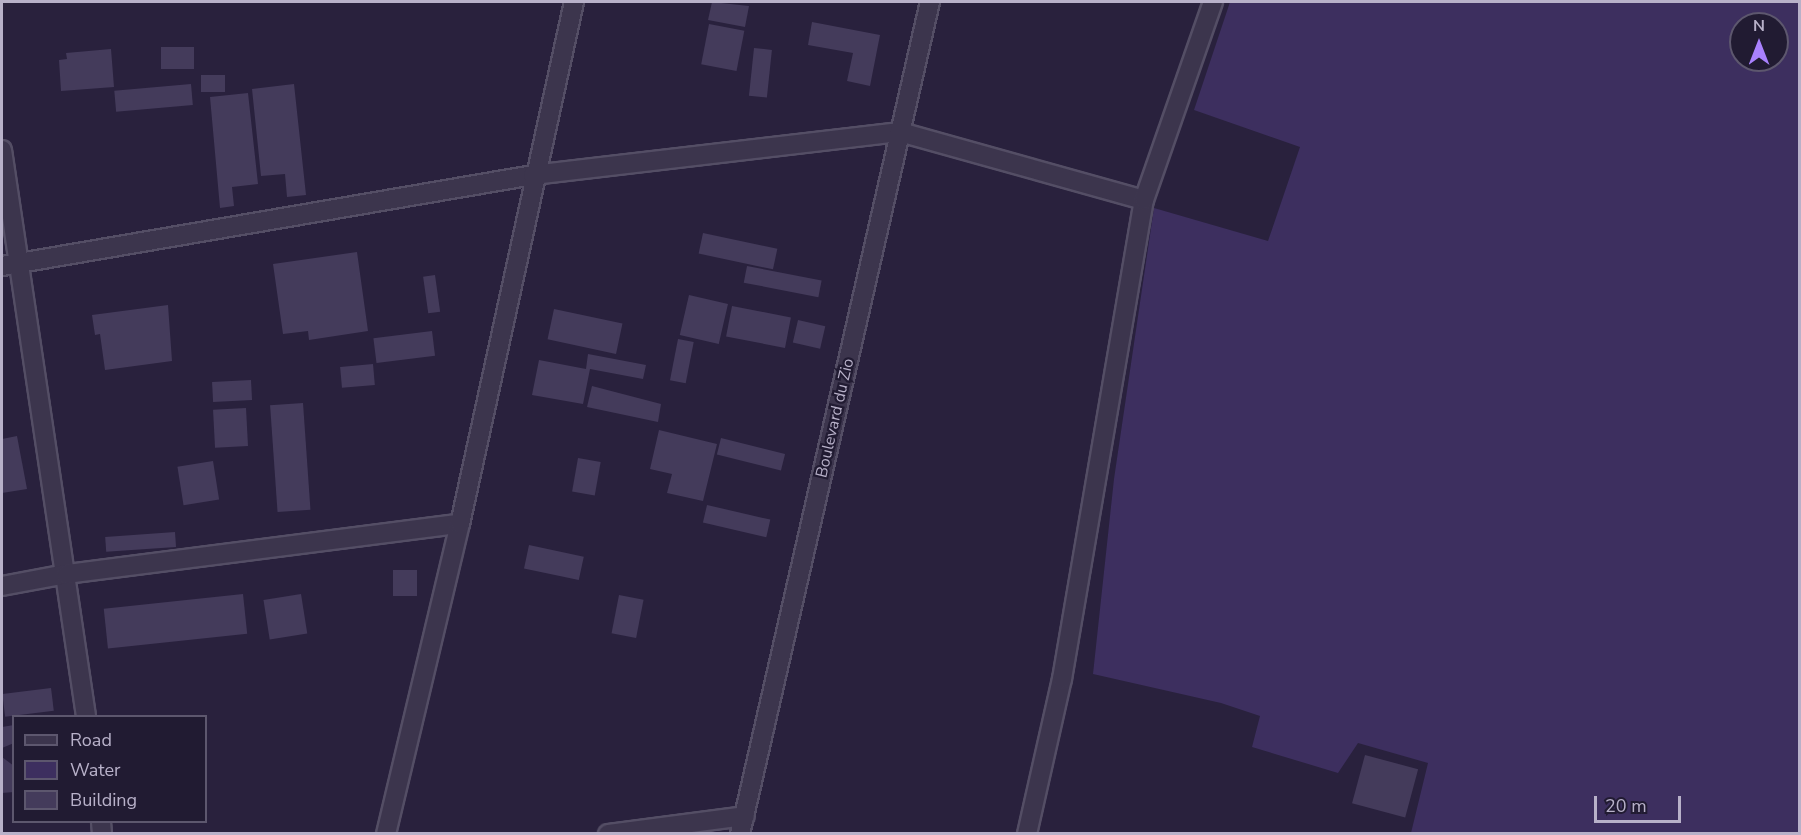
<!DOCTYPE html>
<html>
<head>
<meta charset="utf-8">
<style>
	body { margin:0 }
	#map { position:relative; width:1801px; height:835px; overflow:hidden; background:#29213d; font-family:"Nunito Sans",sans-serif }
	div>[style] { position:absolute }
	[style*='--x'] { left:calc(var(--x)*1px); top:calc(var(--y)*1px); width:calc(var(--w)*1px); rotate:calc(var(--a)*1deg) }
	.water>* { inset:0; background:#3d2f5f }
	.building>* { inset:0; background:#443b5b; transform-origin:0 0 }
	.roads { filter:drop-shadow(2px 0 #544e65) drop-shadow(-2px 0 #544e65) drop-shadow(0 2px #544e65) drop-shadow(0 -2px #544e65) }
	.street>* { height:18px; margin:-9px; padding:0 9px; transform-origin:9px; border-radius:9px; background:#3c354d }
	span { translate:-50% -50%; white-space:nowrap; text-align:center; line-height:1.15; -webkit-text-stroke:4.5px #211b32; paint-order:stroke }
	.street-label { font-size:16px; color:#b8b1c9 }
	.frame { position:absolute; inset:0; border:3px solid #b8b1c9; pointer-events:none }
	.legend { position:absolute; left:12px; top:715px; width:195px; height:108px; box-sizing:border-box; background:#211b32; border:2px solid #5d576e; margin:0; padding:8px 10px; list-style:none; font-size:18px; color:#b8b1c9 }
	.legend li { display:flex; align-items:center; gap:12px; height:30px }
	.legend b { width:30px; border:2px solid #5d576e }
	.north { position:absolute; left:1729px; top:12px; width:60px; height:60px; box-sizing:border-box; background:#211b32; border:2px solid #5d576e; border-radius:50%; rotate:0deg; font-size:16px; font-weight:700; line-height:24px; text-align:center; color:#b8b1c9 }
	.north::after { content:''; display:block; margin:auto; width:21px; height:27px; background:#a981fe; clip-path:polygon(50% 0,100% 100%,50% 72%,0 100%) }
	.scale { position:absolute; left:1594px; top:796px; width:87px; height:27px; box-sizing:border-box; border:3px solid #b8b1c9; border-top:0; padding-left:8px; font-size:18px; line-height:21px; white-space:nowrap; color:#b8b1c9; -webkit-text-stroke:4px #211b32; paint-order:stroke }
</style>
</head>
<body>
<div id="map">
	<div class="water">
		<div style="clip-path:polygon(evenodd,1230px 2px,1799px 2px,1799px 833px,1411px 833px,1428px 763px,1358px 743px,1338px 773px,1252px 747px,1260px 716px,1221px 703px,1093px 674px,1114px 479px,1154px 208px,1268px 241px,1300px 147px,1194px 110px,1230px 2px,1741px 24px,1777px 24px,1777px 60px,1741px 60px,1741px 24px)"></div>
	</div>
	<div class="building">
		<div style="clip-path:polygon(712px 2px,749px 6px,745px 27px,708px 20px)"></div>
		<div style="clip-path:polygon(812px 22px,880px 35px,870px 86px,847px 81px,853px 53px,808px 45px)"></div>
		<div style="left:709px;top:24px;width:36px;height:41px;rotate:11deg"></div>
		<div style="left:194px;top:47px;width:22px;height:33px;rotate:90deg"></div>
		<div style="left:754px;top:48px;width:18px;height:48px;rotate:6deg"></div>
		<div style="clip-path:polygon(111px 49px,114px 87px,61px 91px,59px 60px,67px 59px,66px 53px)"></div>
		<div style="left:225px;top:75px;width:17px;height:24px;rotate:90deg"></div>
		<div style="left:191px;top:84px;width:21px;height:77px;rotate:85deg"></div>
		<div style="clip-path:polygon(294px 84px,306px 195px,287px 197px,285px 174px,261px 176px,252px 89px)"></div>
		<div style="clip-path:polygon(248px 93px,258px 184px,232px 187px,234px 206px,220px 208px,210px 97px)"></div>
		<div style="left:703px;top:233px;width:76px;height:21px;rotate:12deg"></div>
		<div style="clip-path:polygon(357px 252px,368px 331px,309px 340px,308px 331px,283px 334px,273px 264px)"></div>
		<div style="left:747px;top:266px;width:76px;height:17px;rotate:11deg"></div>
		<div style="left:435px;top:275px;width:37px;height:12px;rotate:82deg"></div>
		<div style="left:689px;top:295px;width:40px;height:41px;rotate:13deg"></div>
		<div style="clip-path:polygon(168px 305px,172px 361px,105px 370px,100px 334px,95px 335px,92px 315px)"></div>
		<div style="left:732px;top:306px;width:60px;height:31px;rotate:11deg"></div>
		<div style="left:554px;top:309px;width:70px;height:31px;rotate:12deg"></div>
		<div style="left:798px;top:320px;width:28px;height:23px;rotate:13deg"></div>
		<div style="left:432px;top:331px;width:25px;height:59px;rotate:83deg"></div>
		<div style="left:678px;top:339px;width:16px;height:42px;rotate:11deg"></div>
		<div style="clip-path:polygon(588px 354px,646px 365px,643px 379px,590px 369px,583px 404px,532px 395px,539px 360px,586px 369px)"></div>
		<div style="left:373px;top:364px;width:21px;height:33px;rotate:85deg"></div>
		<div style="left:251px;top:380px;width:20px;height:39px;rotate:87deg"></div>
		<div style="clip-path:polygon(592px 386px,661px 404px,658px 422px,587px 407px)"></div>
		<div style="left:303px;top:403px;width:107px;height:33px;rotate:86deg"></div>
		<div style="left:246px;top:408px;width:38px;height:33px;rotate:87deg"></div>
		<div style="clip-path:polygon(659px 430px,717px 444px,703px 501px,667px 493px,672px 474px,650px 469px)"></div>
		<div style="clip-path:polygon(17px 436px,27px 489px,2px 493px,2px 439px)"></div>
		<div style="left:721px;top:438px;width:66px;height:17px;rotate:14deg"></div>
		<div style="left:578px;top:458px;width:23px;height:34px;rotate:10deg"></div>
		<div style="left:213px;top:461px;width:39px;height:36px;rotate:81deg"></div>
		<div style="left:707px;top:505px;width:65px;height:18px;rotate:13deg"></div>
		<div style="left:175px;top:532px;width:15px;height:70px;rotate:86deg"></div>
		<div style="left:529px;top:545px;width:56px;height:24px;rotate:12deg"></div>
		<div style="left:393px;top:570px;width:24px;height:26px"></div>
		<div style="left:243px;top:594px;width:40px;height:140px;rotate:84deg"></div>
		<div style="left:301px;top:594px;width:40px;height:38px;rotate:81deg"></div>
		<div style="left:619px;top:595px;width:25px;height:39px;rotate:11deg"></div>
		<div style="left:51px;top:688px;width:23px;height:49px;rotate:83deg"></div>
		<div style="clip-path:polygon(14px 725px,14px 743px,2px 748px,2px 727px)"></div>
		<div style="left:1365px;top:755px;width:55px;height:50px;rotate:15deg"></div>
		<div style="clip-path:polygon(2px 757px,14px 766px,14px 792px,2px 793px)"></div>
	</div>
	<div class="roads">
		<div class="street">
			<div style="--x:2;--y:150;--w:572;--a:81.56"></div>
			<div style="--x:2;--y:266;--w:539;--a:-9.72"></div>
			<div style="--x:533;--y:175;--w:370;--a:-6.7"></div>
			<div style="--x:900;--y:132;--w:253;--a:15.6"></div>
			<div style="--x:2;--y:586;--w:66;--a:-10.5"></div>
			<div style="--x:67;--y:574;--w:396;--a:-7.3"></div>
			<div style="--x:101;--y:822;--w:12;--a:85"></div>
			<div style="--x:386;--y:834;--w:319;--a:-76.6"></div>
			<div style="--x:460;--y:524;--w:534;--a:-77.68"></div>
			<div style="--x:608;--y:834;--w:138;--a:-7.5"></div>
			<div style="--x:740;--y:834;--w:853;--a:-77.14"></div>
			<div style="--x:1027;--y:834;--w:159;--a:-77.3"></div>
			<div style="--x:1062;--y:679;--w:486;--a:-80.3"></div>
			<div style="--x:1144;--y:200;--w:210;--a:-70.8"></div>
		</div>
	</div>
	<div class="street-label">
		<span style="left:835px;top:418px;rotate:-77deg">Boulevard du Zio</span>
	</div>
	<div class="frame"></div>
	<ul class="legend">
	<li><b style="height:8px;background:#3c354d"></b>Road</li>
	<li><b style="height:16px;background:#3d2f5f"></b>Water</li>
	<li><b style="height:16px;background:#443b5b"></b>Building</li>
	</ul>
	<div class="north">N</div>
	<div class="scale">20 m</div>
</div>
</body>
</html>
